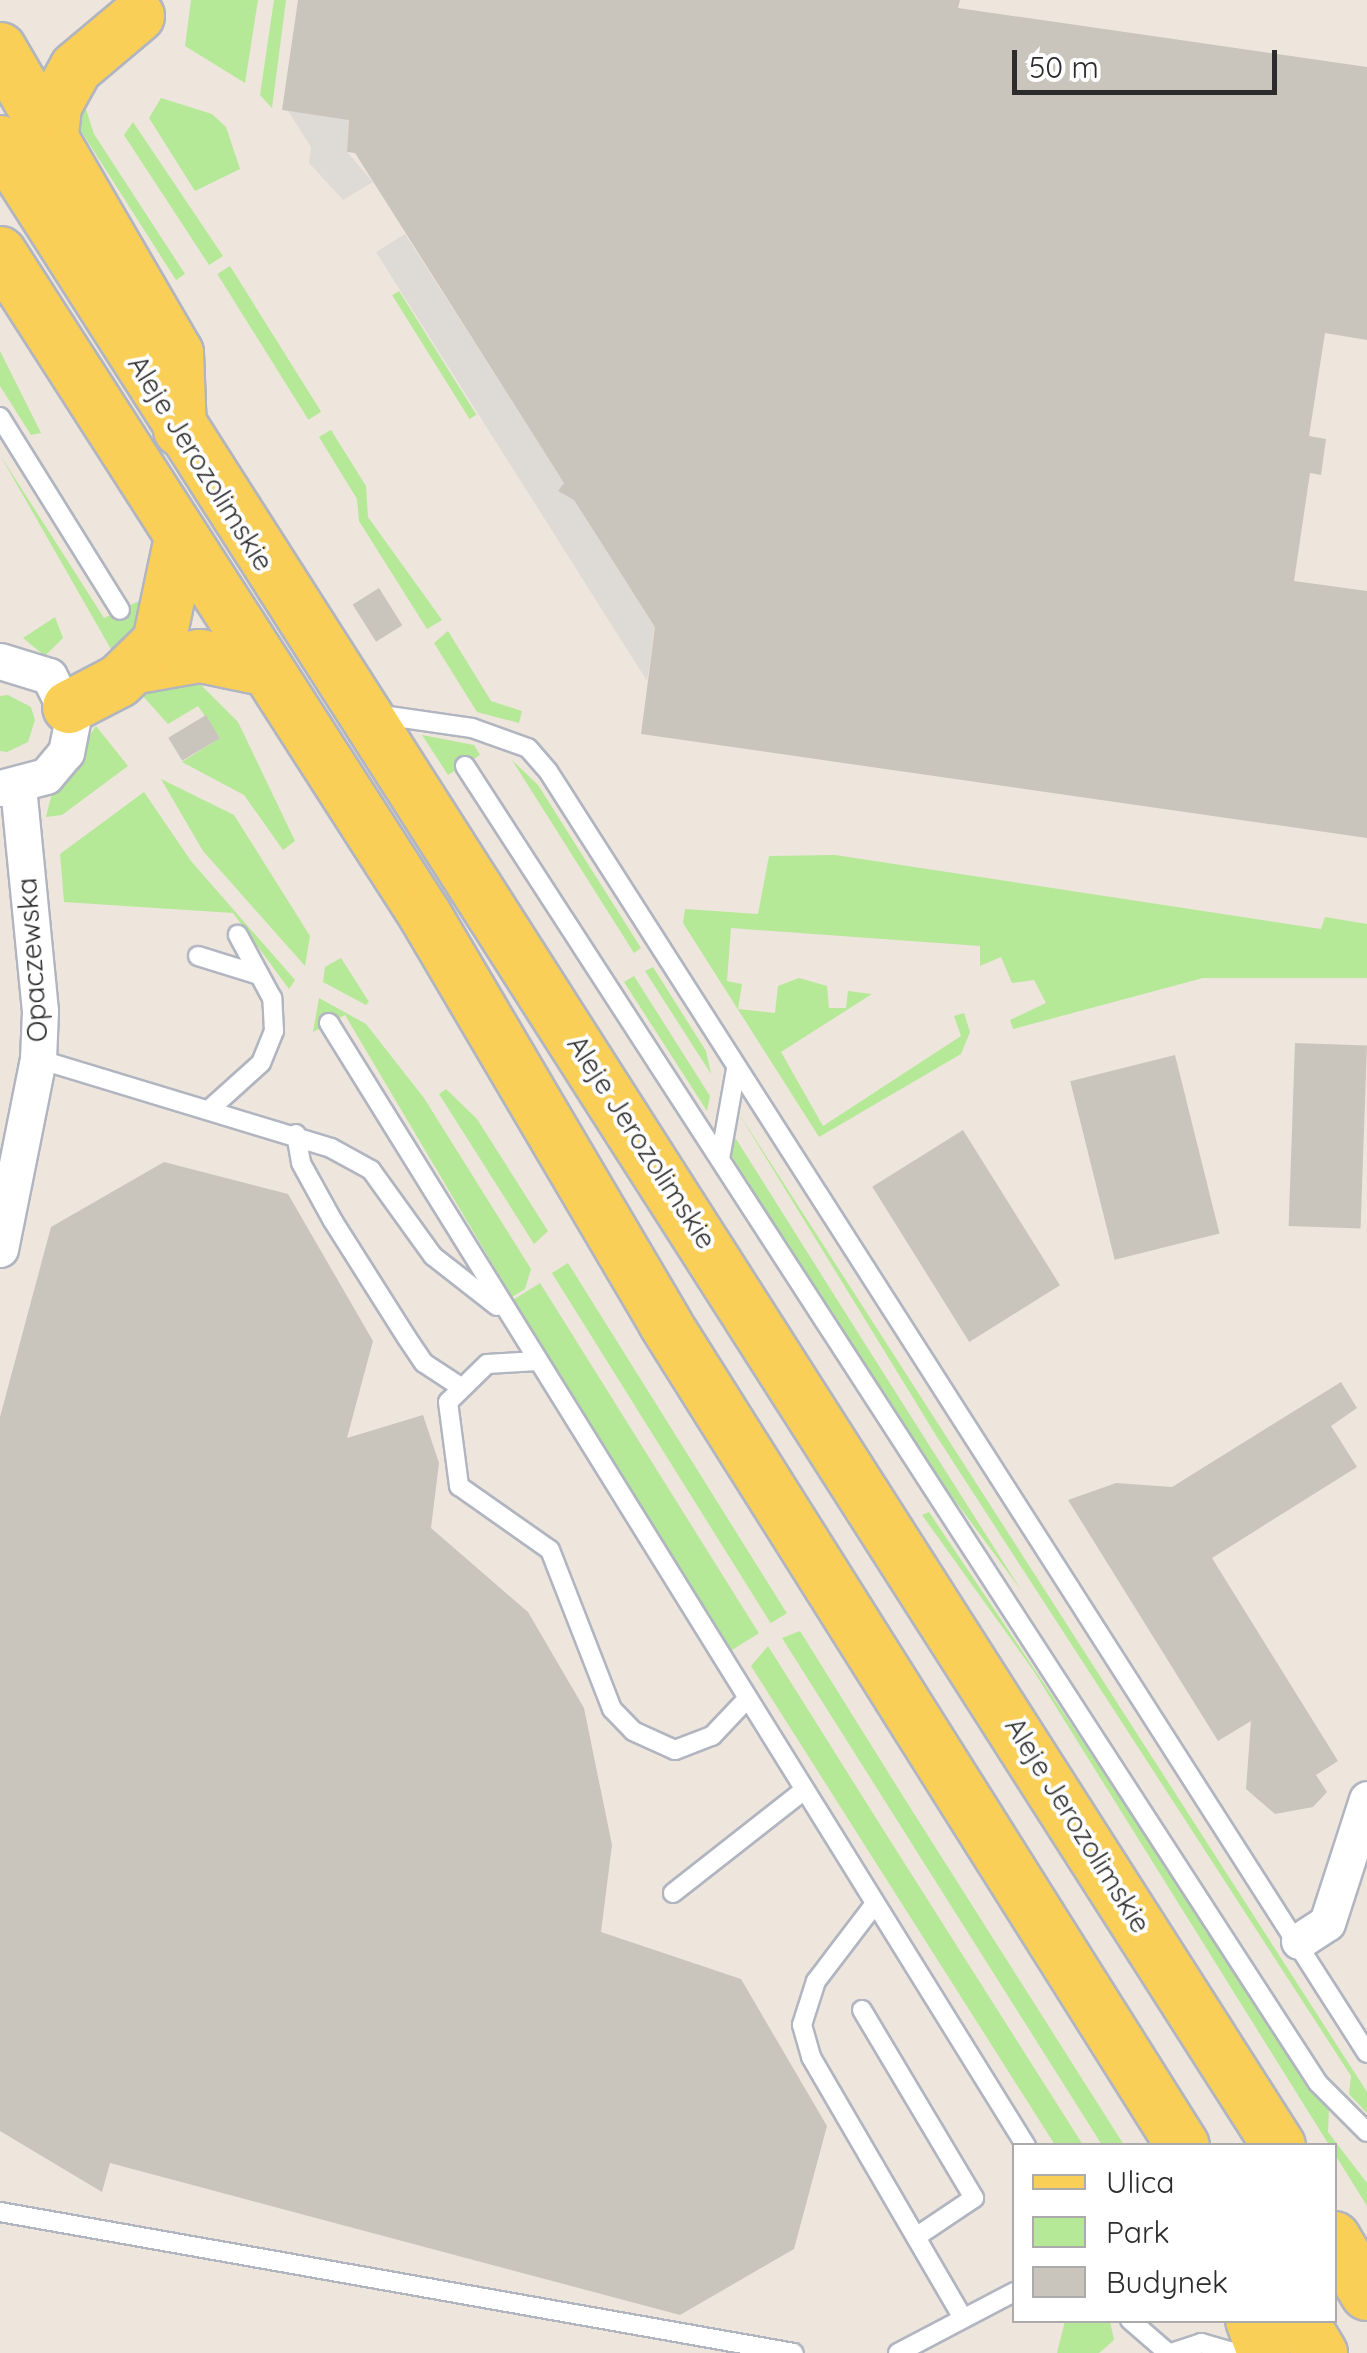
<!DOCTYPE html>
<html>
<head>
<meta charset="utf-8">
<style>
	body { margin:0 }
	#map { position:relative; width:1367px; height:2353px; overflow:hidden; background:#eee6dd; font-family:Quicksand,sans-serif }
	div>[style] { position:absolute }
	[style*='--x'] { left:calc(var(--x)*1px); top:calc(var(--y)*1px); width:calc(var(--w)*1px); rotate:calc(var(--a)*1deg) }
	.green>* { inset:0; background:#b5e897; transform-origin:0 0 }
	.plaza>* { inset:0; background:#dedad5 }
	.building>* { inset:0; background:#c9c5bc; transform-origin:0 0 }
	.roads { filter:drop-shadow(2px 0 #b1b5c0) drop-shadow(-2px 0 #b1b5c0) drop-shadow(0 2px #b1b5c0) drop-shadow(0 -2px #b1b5c0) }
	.service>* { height:18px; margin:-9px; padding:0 9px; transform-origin:9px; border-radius:9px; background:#fff }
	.minor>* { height:35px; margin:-17.5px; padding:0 17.5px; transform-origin:17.5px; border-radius:17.5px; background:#fff }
	.primary>* { height:52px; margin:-26px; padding:0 26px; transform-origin:26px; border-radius:26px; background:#facf57 }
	span { translate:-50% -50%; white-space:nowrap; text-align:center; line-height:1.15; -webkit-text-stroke:8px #fff; paint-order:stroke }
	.street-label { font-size:28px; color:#2c2c2c }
	.legend { position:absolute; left:1012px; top:2143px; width:325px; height:180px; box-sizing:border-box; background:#fff; border:2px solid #ababab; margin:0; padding:12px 18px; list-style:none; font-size:30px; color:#2c2c2c }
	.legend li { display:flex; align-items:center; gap:20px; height:50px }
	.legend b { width:50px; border:2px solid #ababab }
	.scale { position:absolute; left:1012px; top:50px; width:265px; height:45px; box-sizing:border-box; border:5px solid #2c2c2c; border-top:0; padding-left:12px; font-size:30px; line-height:35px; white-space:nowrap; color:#2c2c2c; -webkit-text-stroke:8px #fff; paint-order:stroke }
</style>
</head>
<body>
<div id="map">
	<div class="green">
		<div style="clip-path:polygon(191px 0,258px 0,245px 83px,185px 46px)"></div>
		<div style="clip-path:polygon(274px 0,286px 0,272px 108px,260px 95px)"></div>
		<div style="clip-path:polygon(81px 94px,94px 134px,185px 274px,176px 280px,74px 120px)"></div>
		<div style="clip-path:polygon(161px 98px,212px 114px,226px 127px,240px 169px,195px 191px,149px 118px)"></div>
		<div style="clip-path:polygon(133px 122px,223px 256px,209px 265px,124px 135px)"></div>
		<div style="left:230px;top:266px;width:172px;height:15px;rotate:58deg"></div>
		<div style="left:399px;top:291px;width:146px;height:8px;rotate:58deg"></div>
		<div style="clip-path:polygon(0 351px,41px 433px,31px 435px,0 386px)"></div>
		<div style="clip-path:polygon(331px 430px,366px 486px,368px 517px,442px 620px,427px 629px,359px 521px,357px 499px,319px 437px)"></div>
		<div style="clip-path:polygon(0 455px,104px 618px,141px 600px,145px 617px,116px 658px)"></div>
		<div style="clip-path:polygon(55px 617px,63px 638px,45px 656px,23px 638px)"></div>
		<div style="clip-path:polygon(448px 631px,491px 701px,522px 711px,519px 723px,477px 712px,434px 643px)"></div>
		<div style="clip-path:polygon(196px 680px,238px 722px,295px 841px,283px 850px,244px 795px,182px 762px,220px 738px,198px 706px,168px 724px,141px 694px)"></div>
		<div style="clip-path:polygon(8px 695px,31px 707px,35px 720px,28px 742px,7px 752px,0 751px,0 696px)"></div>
		<div style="clip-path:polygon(96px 726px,128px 766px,62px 815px,46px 817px,52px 793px)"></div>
		<div style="clip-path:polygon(422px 735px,474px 745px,480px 755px,448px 775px)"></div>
		<div style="clip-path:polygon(512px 760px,538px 785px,641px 948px,634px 953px)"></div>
		<div style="clip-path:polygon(161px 779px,234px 815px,310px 936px,305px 966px,203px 851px)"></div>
		<div style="clip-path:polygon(144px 792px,191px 861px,295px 980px,289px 989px,233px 913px,64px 902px,60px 854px)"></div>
		<div style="clip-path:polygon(835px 855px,1321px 929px,1325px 917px,1367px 924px,1367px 978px,1203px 978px,1013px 1029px,1010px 1020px,1046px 1003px,1034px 980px,1012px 983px,1001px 957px,980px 966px,980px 946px,731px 928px,727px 981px,742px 984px,738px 1009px,775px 1013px,778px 986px,799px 978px,827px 986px,829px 1008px,846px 1008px,848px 991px,872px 994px,781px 1052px,823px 1126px,961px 1036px,954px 1016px,964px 1013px,970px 1032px,961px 1054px,819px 1137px,683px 923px,685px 909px,758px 914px,769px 856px)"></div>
		<div style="clip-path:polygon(341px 958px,369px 1002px,366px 1005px,323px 982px,325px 967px)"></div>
		<div style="clip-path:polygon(653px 967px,706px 1051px,711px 1074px,645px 971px)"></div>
		<div style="clip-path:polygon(634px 976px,710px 1096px,707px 1111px,624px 982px)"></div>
		<div style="clip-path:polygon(319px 998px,366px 1024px,424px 1098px,531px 1269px,525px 1289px,512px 1297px,345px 1015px,313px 1032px)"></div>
		<div style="clip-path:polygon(446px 1089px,477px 1119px,548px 1231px,534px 1244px,439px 1094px)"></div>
		<div style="clip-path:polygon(736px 1109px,1367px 2092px,1367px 2113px,1349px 2094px,1351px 2076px,937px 1437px)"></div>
		<div style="clip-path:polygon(731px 1131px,860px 1336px,1021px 1590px,897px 1422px,730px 1153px)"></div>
		<div style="left:568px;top:1263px;width:413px;height:19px;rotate:58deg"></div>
		<div style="left:540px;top:1283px;width:413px;height:33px;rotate:58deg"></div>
		<div style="clip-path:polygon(929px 1512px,1329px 2109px,1328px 2132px,1367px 2183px,1367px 2206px,1033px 1670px,922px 1515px)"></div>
		<div style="clip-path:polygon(800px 1631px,906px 1801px,1124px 2145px,1102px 2145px,782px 1638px)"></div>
		<div style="clip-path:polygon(768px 1646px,886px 1834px,1083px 2145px,1055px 2145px,751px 1666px)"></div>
		<div style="clip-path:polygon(1065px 2321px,1110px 2321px,1114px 2340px,1099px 2353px,1057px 2353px)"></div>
	</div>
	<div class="plaza">
		<div style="clip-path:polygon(288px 111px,349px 119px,347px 152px,373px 182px,343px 200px,309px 163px,311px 147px)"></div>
		<div style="clip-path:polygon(405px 234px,564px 482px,559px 491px,574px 500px,632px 591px,661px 586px,647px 681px,376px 252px)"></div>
	</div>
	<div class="building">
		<div style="clip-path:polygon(298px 0,960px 0,958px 8px,1367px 67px,1367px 340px,1325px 333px,1309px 436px,1326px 439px,1321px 475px,1310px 473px,1294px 581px,1367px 591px,1367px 838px,641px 734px,655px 627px,574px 500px,558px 491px,564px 483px,355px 153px,347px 152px,349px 120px,282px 110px)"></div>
		<div style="left:379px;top:588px;width:44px;height:31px;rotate:58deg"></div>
		<div style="left:206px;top:715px;width:27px;height:44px;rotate:59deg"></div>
		<div style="left:1295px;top:1043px;width:72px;height:183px;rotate:2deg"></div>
		<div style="left:1175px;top:1055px;width:184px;height:108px;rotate:76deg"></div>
		<div style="left:963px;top:1130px;width:183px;height:107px;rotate:58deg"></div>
		<div style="clip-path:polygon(164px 1162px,288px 1194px,373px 1341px,347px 1438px,423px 1415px,439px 1463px,431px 1528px,528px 1612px,584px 1708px,612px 1845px,601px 1932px,741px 1979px,827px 2126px,794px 2249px,680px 2315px,110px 2163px,102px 2192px,0 2131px,0 1417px,51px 1227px)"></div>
		<div style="clip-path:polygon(1341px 1382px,1357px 1408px,1331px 1426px,1357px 1467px,1212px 1558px,1338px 1761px,1316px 1775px,1327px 1792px,1313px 1807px,1275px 1814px,1246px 1789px,1251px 1721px,1218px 1741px,1068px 1500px,1116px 1483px,1172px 1487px)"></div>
	</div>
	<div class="roads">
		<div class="service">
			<div style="--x:0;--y:417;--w:227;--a:58.1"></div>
			<div style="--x:375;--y:714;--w:98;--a:8.2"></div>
			<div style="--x:472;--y:728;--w:59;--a:19.7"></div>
			<div style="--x:528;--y:748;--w:30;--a:49"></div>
			<div style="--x:548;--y:771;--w:1521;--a:57.43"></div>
			<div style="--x:465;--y:766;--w:1569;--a:57.07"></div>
			<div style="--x:1318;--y:2083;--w:69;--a:45"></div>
			<div style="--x:198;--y:956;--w:64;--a:17.3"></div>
			<div style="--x:329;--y:1023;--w:1322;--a:58.17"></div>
			<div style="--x:38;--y:1059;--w:306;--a:16.9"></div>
			<div style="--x:331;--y:1148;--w:46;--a:28.8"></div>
			<div style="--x:371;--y:1170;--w:106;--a:54.2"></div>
			<div style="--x:433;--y:1256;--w:81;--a:38"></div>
			<div style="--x:211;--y:1108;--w:67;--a:-42"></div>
			<div style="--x:261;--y:1063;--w:35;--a:-68"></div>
			<div style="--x:274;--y:1031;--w:33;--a:-93"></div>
			<div style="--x:272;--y:998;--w:72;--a:-118.4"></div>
			<div style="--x:296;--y:1134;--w:29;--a:80"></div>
			<div style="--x:301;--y:1163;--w:66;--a:61.1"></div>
			<div style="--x:333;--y:1221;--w:138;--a:57.7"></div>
			<div style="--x:407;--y:1338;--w:30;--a:56"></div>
			<div style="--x:424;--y:1363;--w:42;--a:33.3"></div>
			<div style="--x:720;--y:1159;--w:91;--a:-79.9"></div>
			<div style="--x:537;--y:1361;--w:50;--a:176.6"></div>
			<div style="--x:487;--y:1364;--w:54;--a:135.7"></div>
			<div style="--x:448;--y:1402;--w:85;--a:82.5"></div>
			<div style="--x:459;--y:1486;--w:111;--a:35.1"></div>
			<div style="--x:550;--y:1550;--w:171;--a:68.7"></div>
			<div style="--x:612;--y:1709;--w:30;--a:46"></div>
			<div style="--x:633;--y:1731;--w:46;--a:24.3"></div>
			<div style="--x:675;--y:1750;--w:40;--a:-21"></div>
			<div style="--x:712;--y:1736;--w:50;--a:-46.6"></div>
			<div style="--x:673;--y:1893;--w:165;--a:-38.1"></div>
			<div style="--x:874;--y:1905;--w:96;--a:127.3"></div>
			<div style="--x:816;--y:1981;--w:46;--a:107.7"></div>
			<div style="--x:802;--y:2025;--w:33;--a:74"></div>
			<div style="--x:811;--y:2057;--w:302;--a:59.8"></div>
			<div style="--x:862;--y:2010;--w:219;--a:59.2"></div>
			<div style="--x:974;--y:2198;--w:70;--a:146.1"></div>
			<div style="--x:0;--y:2212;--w:806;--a:10.07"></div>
			<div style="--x:1130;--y:2320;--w:50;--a:41"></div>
			<div style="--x:898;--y:2353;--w:131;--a:-27.7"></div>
			<div style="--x:1171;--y:2353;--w:32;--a:-18"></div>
			<div style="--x:1201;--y:2343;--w:37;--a:16"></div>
		</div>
		<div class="minor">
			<div style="--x:0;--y:661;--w:51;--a:17"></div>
			<div style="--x:49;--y:676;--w:51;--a:63.4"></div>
			<div style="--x:72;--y:722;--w:31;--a:101"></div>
			<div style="--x:66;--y:752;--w:31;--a:130"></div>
			<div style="--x:46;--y:776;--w:48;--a:165.4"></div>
			<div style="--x:0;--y:1249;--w:194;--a:-78.7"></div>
			<div style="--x:38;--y:1059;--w:48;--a:-87.6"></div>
			<div style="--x:40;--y:1011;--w:224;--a:-95.6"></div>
			<div style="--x:1299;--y:1941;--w:33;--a:-33"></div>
			<div style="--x:1327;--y:1923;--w:130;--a:-72.1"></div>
		</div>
		<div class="primary">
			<div style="--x:0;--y:49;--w:352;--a:59.8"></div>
			<div style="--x:177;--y:353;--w:77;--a:87.8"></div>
			<div style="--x:52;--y:135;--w:29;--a:-84"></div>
			<div style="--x:55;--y:106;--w:43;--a:-61.1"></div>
			<div style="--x:76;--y:68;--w:81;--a:-40"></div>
			<div style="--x:0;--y:142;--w:2377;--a:57.45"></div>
			<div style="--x:0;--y:253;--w:787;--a:57.3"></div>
			<div style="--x:425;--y:915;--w:473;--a:59.5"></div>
			<div style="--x:665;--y:1323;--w:972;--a:57.81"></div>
			<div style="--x:138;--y:667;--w:63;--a:-10.1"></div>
			<div style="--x:200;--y:656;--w:65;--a:11.5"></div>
			<div style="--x:69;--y:707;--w:56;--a:-27.5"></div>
			<div style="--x:119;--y:681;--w:56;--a:-44.3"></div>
			<div style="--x:159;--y:642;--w:102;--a:-78.1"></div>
			<div style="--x:1334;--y:2238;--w:65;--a:59.5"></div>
			<div style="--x:1252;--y:2320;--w:35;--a:70"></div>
			<div style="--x:1301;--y:2320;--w:39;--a:59"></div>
		</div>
	</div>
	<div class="street-label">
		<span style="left:201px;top:463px;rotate:58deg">Aleje Jerozolimskie</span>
		<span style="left:32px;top:960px;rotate:-94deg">Opaczewska</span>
		<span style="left:642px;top:1142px;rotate:57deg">Aleje Jerozolimskie</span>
		<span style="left:1078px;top:1825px;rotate:58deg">Aleje Jerozolimskie</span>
	</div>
	<ul class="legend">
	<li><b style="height:12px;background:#facf57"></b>Ulica</li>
	<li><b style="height:28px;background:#b5e897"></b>Park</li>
	<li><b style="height:28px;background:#c9c5bc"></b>Budynek</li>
	</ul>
	<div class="scale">50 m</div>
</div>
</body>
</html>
